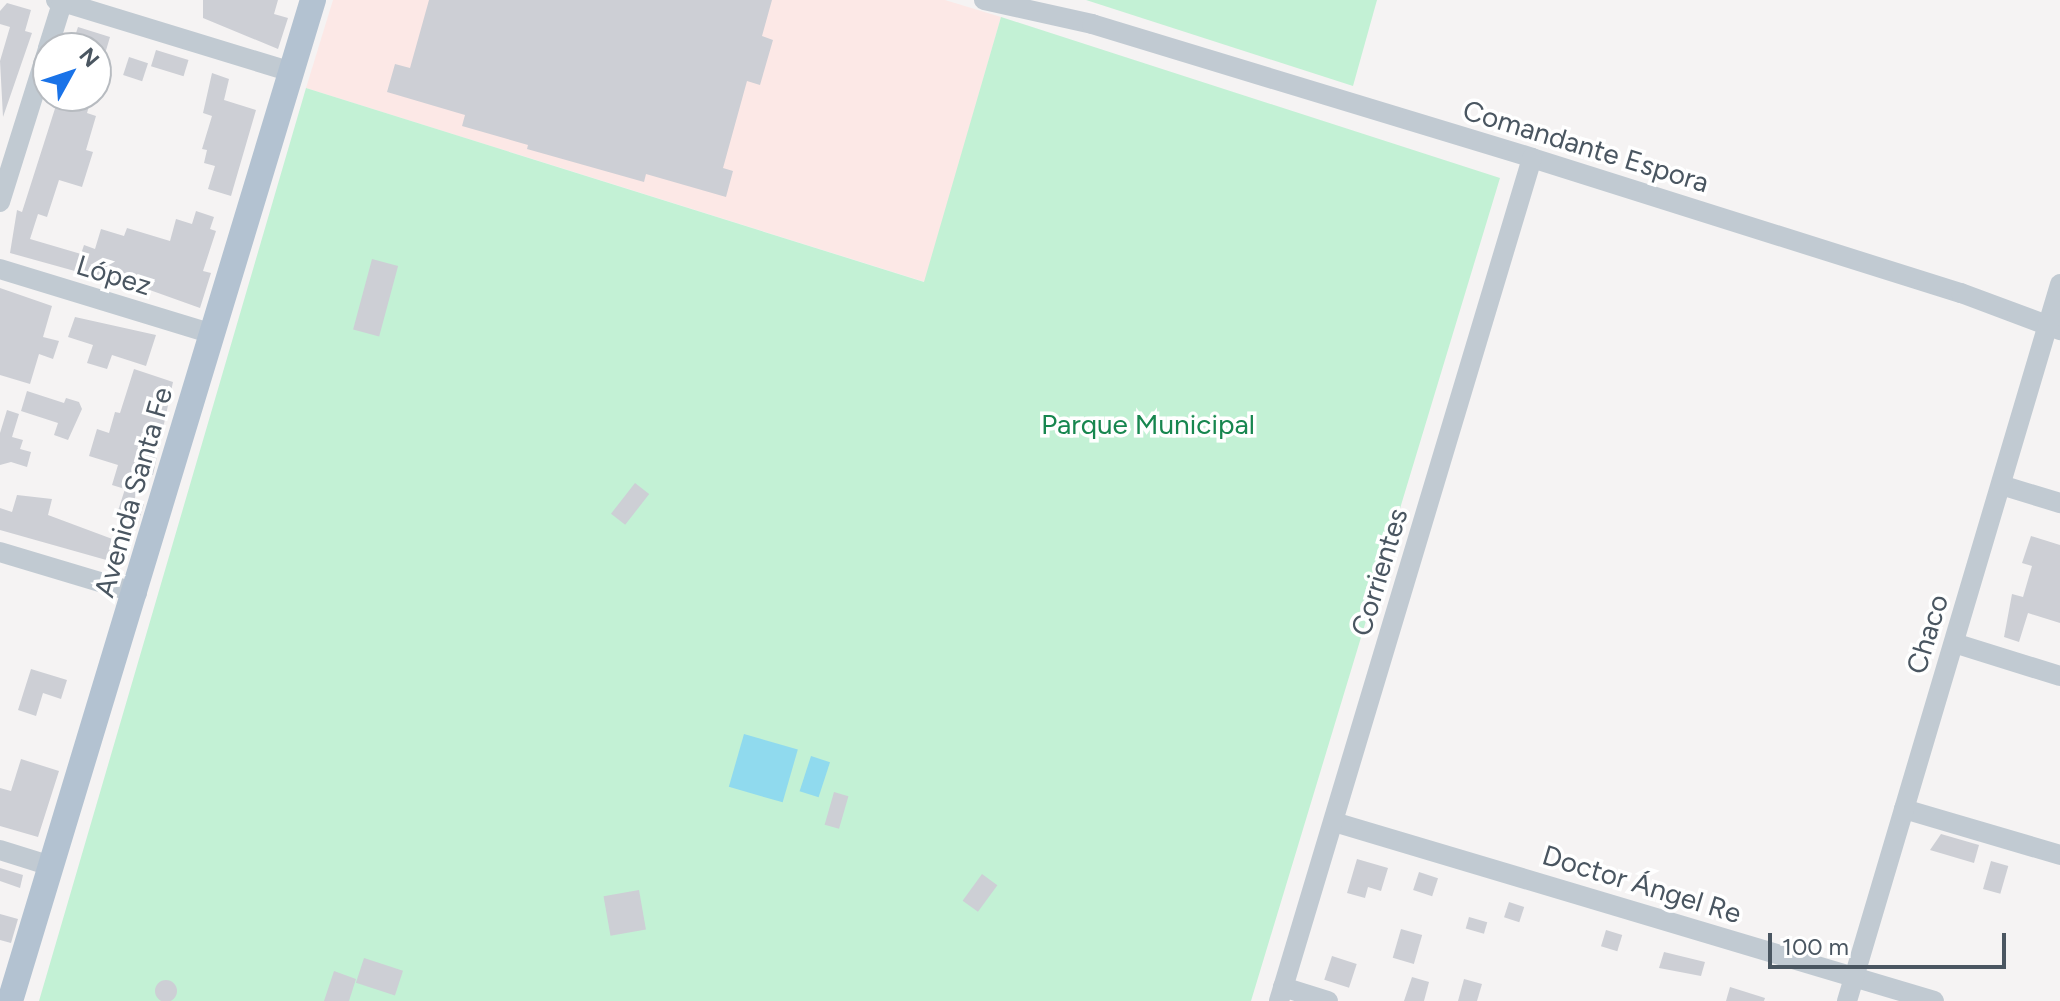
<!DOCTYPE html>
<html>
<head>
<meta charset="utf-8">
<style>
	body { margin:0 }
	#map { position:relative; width:2060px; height:1001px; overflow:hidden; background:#f5f3f3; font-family:Figtree,sans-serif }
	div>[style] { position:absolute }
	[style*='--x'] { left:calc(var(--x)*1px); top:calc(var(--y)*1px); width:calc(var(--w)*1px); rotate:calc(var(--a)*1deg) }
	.medical>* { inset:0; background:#fce8e6 }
	.green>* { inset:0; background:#c3f1d5 }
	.water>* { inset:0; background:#90daee; transform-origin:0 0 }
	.building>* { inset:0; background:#cdcfd5; transform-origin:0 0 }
	.round { border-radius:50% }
	.minor>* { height:20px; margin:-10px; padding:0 10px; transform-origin:10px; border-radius:10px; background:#c1cad2 }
	.major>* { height:26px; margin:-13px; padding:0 13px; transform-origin:13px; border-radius:13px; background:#b3c2d1 }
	span { translate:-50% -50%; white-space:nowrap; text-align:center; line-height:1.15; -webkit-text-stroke:7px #fff; paint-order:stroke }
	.street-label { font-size:28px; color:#4a5661 }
	.park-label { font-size:28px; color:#17864f }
	.north { position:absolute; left:32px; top:32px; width:80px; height:80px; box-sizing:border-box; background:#fff; border:2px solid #b7bbc0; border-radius:50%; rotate:50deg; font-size:22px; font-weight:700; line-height:32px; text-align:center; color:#4a5661 }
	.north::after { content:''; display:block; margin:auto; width:28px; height:36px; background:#1a73e8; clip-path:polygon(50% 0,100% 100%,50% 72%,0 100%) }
	.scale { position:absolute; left:1768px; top:933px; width:238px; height:36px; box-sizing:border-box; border:4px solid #4a5661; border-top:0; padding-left:10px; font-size:24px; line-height:28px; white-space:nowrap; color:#4a5661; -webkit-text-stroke:6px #fff; paint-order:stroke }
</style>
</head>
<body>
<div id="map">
	<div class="medical">
		<div style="clip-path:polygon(333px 0,945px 0,1001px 17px,925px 282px,306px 88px)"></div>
	</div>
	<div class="green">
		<div style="clip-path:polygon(1086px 0,1377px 0,1353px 86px)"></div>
		<div style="clip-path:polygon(1001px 17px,1500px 178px,1251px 1001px,39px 1001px,306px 88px,924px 282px)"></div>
	</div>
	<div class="water">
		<div style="left:744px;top:734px;width:56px;height:55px;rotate:16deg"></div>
		<div style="left:811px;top:756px;width:20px;height:37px;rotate:18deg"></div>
	</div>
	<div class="building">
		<div style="clip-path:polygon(203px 0,278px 0,274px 14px,288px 18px,278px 49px,203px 18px)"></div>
		<div style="clip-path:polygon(429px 0,772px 0,762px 36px,773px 40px,760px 85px,747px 81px,723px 168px,733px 171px,726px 197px,646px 174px,644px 182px,527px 149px,528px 145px,462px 126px,465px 115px,387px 92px,395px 64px,410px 68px)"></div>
		<div style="clip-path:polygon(7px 3px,31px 10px,25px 31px,32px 33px,3px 117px,0 61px,10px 27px,0 24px,0 11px)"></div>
		<div style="clip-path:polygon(78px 27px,110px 37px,99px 74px,96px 48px,71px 48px)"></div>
		<div style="left:156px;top:50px;width:34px;height:17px;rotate:17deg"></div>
		<div style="left:129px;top:57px;width:20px;height:19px;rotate:18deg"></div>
		<div style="clip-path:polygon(212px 73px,229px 79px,224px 100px,256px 110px,231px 196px,208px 189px,215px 166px,204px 163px,207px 150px,202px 149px,212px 116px,203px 113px)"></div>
		<div style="clip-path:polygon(59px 96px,92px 96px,87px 113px,96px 116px,86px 150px,93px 152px,82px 187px,59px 180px,47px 217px,38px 214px,30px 239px,81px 254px,84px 245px,95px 249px,101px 229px,124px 236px,127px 228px,170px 241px,176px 219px,192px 224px,196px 211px,214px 217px,210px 229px,216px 231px,203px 271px,211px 273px,200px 308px,119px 279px,118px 283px,10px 253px,17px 210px,22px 212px)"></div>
		<div style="left:372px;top:259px;width:27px;height:73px;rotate:15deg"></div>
		<div style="clip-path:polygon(0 288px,52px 306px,43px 337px,59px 341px,53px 359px,39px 354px,30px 384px,0 375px)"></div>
		<div style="clip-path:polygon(75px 317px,156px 335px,146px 366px,112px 355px,107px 369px,87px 363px,93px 345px,68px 337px)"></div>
		<div style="clip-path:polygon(134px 369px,173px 382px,153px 475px,143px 472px,134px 501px,144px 504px,138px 523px,116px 517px,125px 489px,112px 485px,118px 465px,89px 456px,97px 429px,109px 433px,115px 412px,120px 413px)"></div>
		<div style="clip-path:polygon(27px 391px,64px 403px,66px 398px,79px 402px,82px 409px,68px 440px,54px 435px,58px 423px,21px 411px)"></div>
		<div style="clip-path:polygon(7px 410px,19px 414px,12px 437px,23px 440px,20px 449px,31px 452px,27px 467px,11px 462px,0 465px,0 433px)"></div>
		<div style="left:635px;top:483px;width:18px;height:39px;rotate:38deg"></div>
		<div style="clip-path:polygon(17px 495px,52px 499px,48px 515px,115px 540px,112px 547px,128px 552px,124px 565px,0 530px,0 508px,12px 512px)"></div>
		<div style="clip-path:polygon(2031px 536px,2060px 545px,2060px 623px,2028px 613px,2019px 642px,2004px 637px,2012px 594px,2023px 597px,2032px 566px,2022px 563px)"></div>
		<div style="clip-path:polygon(31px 669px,67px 680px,61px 699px,43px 693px,36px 716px,18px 710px)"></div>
		<div style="clip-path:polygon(21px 759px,59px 771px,38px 837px,0 826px,0 788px,11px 791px)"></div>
		<div style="left:834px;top:792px;width:15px;height:34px;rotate:16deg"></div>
		<div style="clip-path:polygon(1941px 834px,1979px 845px,1974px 863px,1930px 850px)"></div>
		<div style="clip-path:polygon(1357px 859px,1388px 868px,1381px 891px,1368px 887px,1365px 898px,1347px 893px)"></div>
		<div style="left:1991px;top:861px;width:18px;height:29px;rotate:16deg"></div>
		<div style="clip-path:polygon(0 868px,23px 875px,20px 888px,0 881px)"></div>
		<div style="left:1419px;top:872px;width:20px;height:19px;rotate:18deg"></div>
		<div style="left:982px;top:874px;width:19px;height:33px;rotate:36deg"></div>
		<div style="left:639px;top:890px;width:40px;height:36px;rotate:80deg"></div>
		<div style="left:1509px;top:902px;width:16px;height:16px;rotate:18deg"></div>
		<div style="clip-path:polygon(0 914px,18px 919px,11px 943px,0 940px)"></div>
		<div style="left:1469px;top:917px;width:19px;height:12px;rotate:16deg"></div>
		<div style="left:1401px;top:929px;width:22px;height:30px;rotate:16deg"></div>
		<div style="left:1606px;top:930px;width:17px;height:17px;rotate:17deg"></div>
		<div style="clip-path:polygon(1664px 952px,1705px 962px,1701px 976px,1659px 968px)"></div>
		<div style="left:1332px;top:956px;width:26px;height:25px;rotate:18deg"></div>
		<div style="left:364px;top:958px;width:41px;height:26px;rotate:18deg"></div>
		<div style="clip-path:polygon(334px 971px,356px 979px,349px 1001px,324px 1001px)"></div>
		<div style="clip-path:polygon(1412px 977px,1429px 982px,1424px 1001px,1404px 1001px)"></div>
		<div style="clip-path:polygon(1464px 979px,1482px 984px,1477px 1001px,1458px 1001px)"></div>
		<div class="round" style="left:155px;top:980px;width:22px;height:22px"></div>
		<div style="clip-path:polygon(1730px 987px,1765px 998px,1764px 1001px,1726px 1001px)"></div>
	</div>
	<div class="minor">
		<div style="--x:56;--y:0;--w:246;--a:17"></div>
		<div style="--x:984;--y:0;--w:111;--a:12.5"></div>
		<div style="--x:1092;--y:24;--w:460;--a:16.9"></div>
		<div style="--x:1532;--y:158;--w:450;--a:17.5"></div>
		<div style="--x:1961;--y:293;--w:106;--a:20.5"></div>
		<div style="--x:48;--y:48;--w:50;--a:-72.6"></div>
		<div style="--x:0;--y:202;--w:160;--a:-72.6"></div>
		<div style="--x:0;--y:269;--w:222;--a:17"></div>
		<div style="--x:2001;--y:485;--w:62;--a:17"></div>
		<div style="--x:0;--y:552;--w:143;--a:16.7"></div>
		<div style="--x:1954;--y:643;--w:111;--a:17.3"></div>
		<div style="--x:1904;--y:809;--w:163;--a:16.4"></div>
		<div style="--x:1334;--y:822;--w:626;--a:16.61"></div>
		<div style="--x:0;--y:850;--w:53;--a:17.4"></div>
		<div style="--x:1283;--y:987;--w:47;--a:17.3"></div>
		<div style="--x:1279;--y:1001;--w:880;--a:-73.29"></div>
		<div style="--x:1847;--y:1001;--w:748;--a:-73.45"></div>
	</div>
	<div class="major">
		<div style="--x:10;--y:1001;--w:1046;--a:-73.16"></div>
	</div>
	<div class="street-label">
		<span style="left:1586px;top:146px;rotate:17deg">Comandante Espora</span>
		<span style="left:114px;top:275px;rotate:17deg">López</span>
		<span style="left:133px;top:492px;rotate:-74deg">Avenida Santa Fe</span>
		<span style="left:1379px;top:572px;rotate:-73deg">Corrientes</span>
		<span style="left:1927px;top:634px;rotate:-73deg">Chaco</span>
		<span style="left:1642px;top:884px;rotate:17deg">Doctor Ángel Re</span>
	</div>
	<div class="park-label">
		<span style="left:1148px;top:424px">Parque Municipal</span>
	</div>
	<div class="north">N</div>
	<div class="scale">100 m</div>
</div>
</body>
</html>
